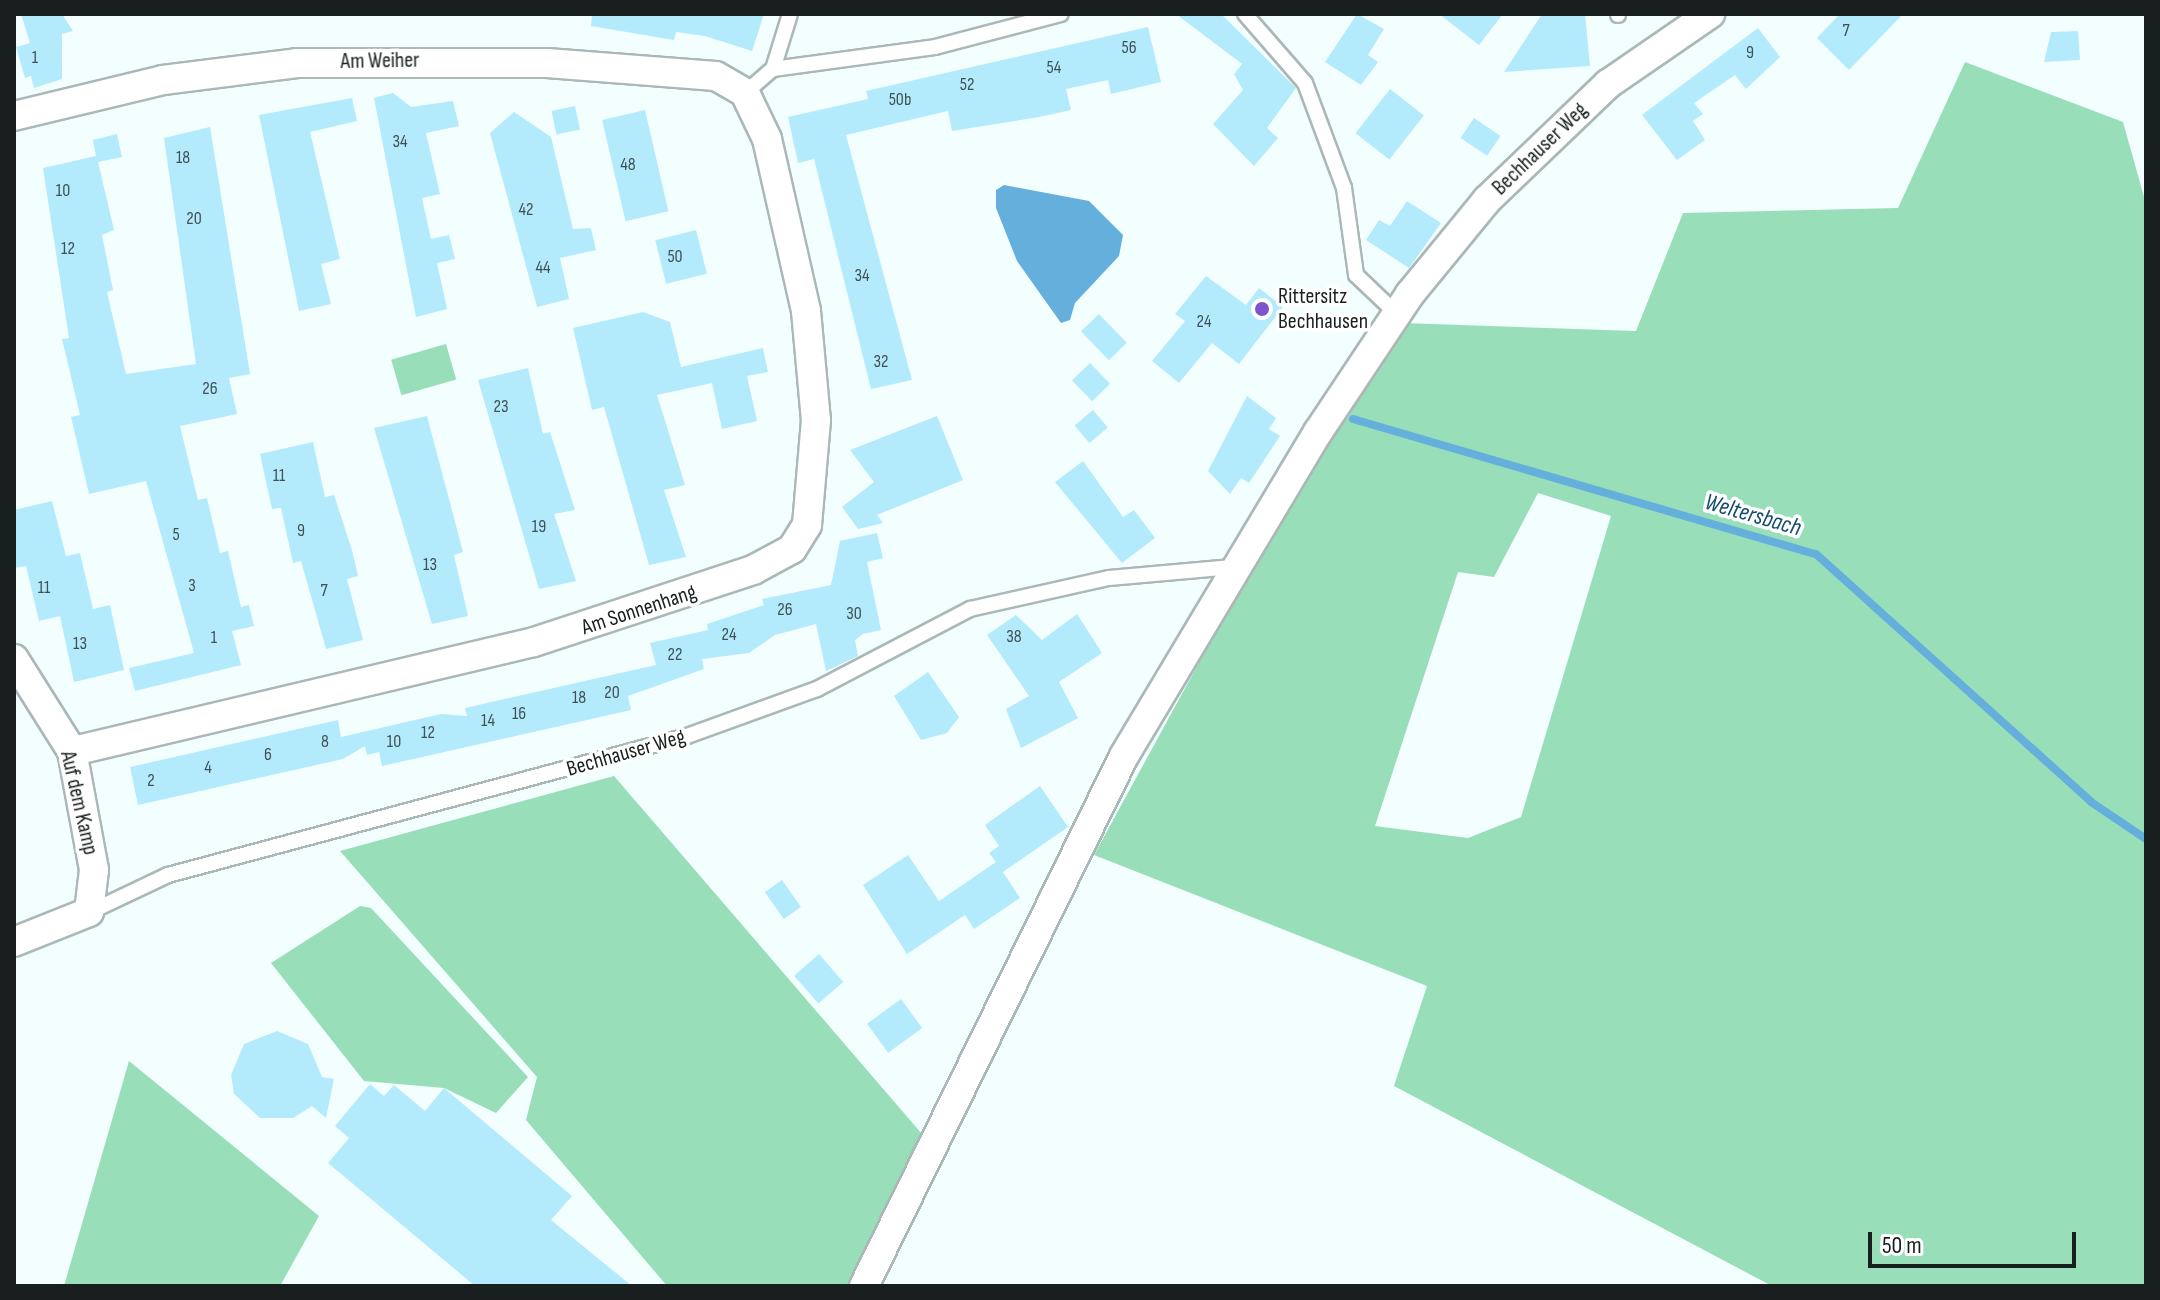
<!DOCTYPE html>
<html>
<head>
<meta charset="utf-8">
<style>
	body { margin:0 }
	#map { position:relative; width:2160px; height:1300px; overflow:hidden; background:#f3fefe; font-family:"Sofia Sans Condensed",sans-serif }
	div>[style] { position:absolute }
	[style*='--x'] { left:calc(var(--x)*1px); top:calc(var(--y)*1px); width:calc(var(--w)*1px); rotate:calc(var(--a)*1deg) }
	.green>* { inset:0; background:#98deb9; transform-origin:0 0 }
	.water>* { inset:0; background:#65afdd }
	.stream>* { height:8px; margin:-4px; padding:0 4px; transform-origin:4px; border-radius:4px; background:#65afdd }
	.building>* { inset:0; background:#b4ebfc; transform-origin:0 0 }
	.roads { filter:drop-shadow(2px 0 #abb8b8) drop-shadow(-2px 0 #abb8b8) drop-shadow(0 2px #abb8b8) drop-shadow(0 -2px #abb8b8) }
	.service>* { height:14px; margin:-7px; padding:0 7px; transform-origin:7px; border-radius:7px; background:#fff }
	.minor>* { height:28px; margin:-14px; padding:0 14px; transform-origin:14px; border-radius:14px; background:#fff }
	.dots>* { width:22px; height:22px; translate:-50% -50%; box-sizing:border-box; border:4px solid #fff; border-radius:50% }
	span { translate:-50% -50%; white-space:nowrap; text-align:center; line-height:1.15; -webkit-text-stroke:7px #fff; paint-order:stroke }
	.number-label { font-size:18px; color:#405156 }
	.number-label span { -webkit-text-stroke-width:0 }
	.street-label { font-size:22px; color:#191e1e }
	.poi-label { font-size:22px; color:#191e1e }
	.left { translate:0 -50%; text-align:left }
	.water-label { font-size:24px; color:#144e6e; font-style:italic }
	.frame { position:absolute; inset:0; border:16px solid #191e1e; pointer-events:none }
	.scale { position:absolute; left:1868px; top:1232px; width:208px; height:36px; box-sizing:border-box; border:4px solid #191e1e; border-top:0; padding-left:10px; font-size:24px; line-height:28px; white-space:nowrap; color:#191e1e; -webkit-text-stroke:6px #fff; paint-order:stroke }
</style>
</head>
<body>
<div id="map">
	<div class="green">
		<div style="clip-path:polygon(evenodd,1965px 62px,2123px 122px,2146px 204px,2146px 1286px,1772px 1286px,1394px 1086px,1427px 986px,1094px 855px,1243px 582px,1402px 323px,1636px 331px,1683px 213px,1898px 208px,1965px 62px,1538px 493px,1611px 516px,1521px 817px,1468px 838px,1375px 826px,1458px 572px,1494px 577px,1538px 493px)"></div>
		<div style="left:446px;top:344px;width:37px;height:57px;rotate:74deg"></div>
		<div style="clip-path:polygon(614px 776px,928px 1141px,851px 1286px,667px 1286px,526px 1120px,537px 1077px,340px 851px)"></div>
		<div style="clip-path:polygon(360px 906px,371px 908px,528px 1077px,496px 1113px,444px 1088px,364px 1081px,271px 963px)"></div>
		<div style="clip-path:polygon(129px 1061px,319px 1216px,280px 1286px,64px 1286px)"></div>
	</div>
	<div class="water">
		<div style="clip-path:polygon(1004px 185px,1089px 201px,1123px 235px,1119px 256px,1075px 303px,1070px 320px,1061px 323px,1017px 261px,996px 208px,996px 190px)"></div>
	</div>
	<div class="stream">
		<div style="--x:1353;--y:419;--w:482;--a:16.3"></div>
		<div style="--x:1816;--y:554;--w:370;--a:42"></div>
		<div style="--x:2091;--y:802;--w:66;--a:33.9"></div>
	</div>
	<div class="building">
		<div style="clip-path:polygon(21px 14px,62px 14px,73px 31px,62px 34px,62px 79px,34px 88px,31px 76px,25px 78px,16px 47px,30px 43px)"></div>
		<div style="clip-path:polygon(592px 14px,764px 14px,752px 51px,705px 36px,676px 32px,674px 40px,591px 26px)"></div>
		<div style="clip-path:polygon(1176px 14px,1221px 14px,1296px 88px,1267px 128px,1278px 138px,1254px 166px,1213px 124px,1243px 90px,1234px 74px,1242px 64px)"></div>
		<div style="clip-path:polygon(1357px 14px,1384px 29px,1368px 55px,1378px 62px,1361px 85px,1325px 62px)"></div>
		<div style="clip-path:polygon(1439px 14px,1503px 14px,1479px 45px)"></div>
		<div style="clip-path:polygon(1542px 14px,1585px 14px,1590px 66px,1504px 72px)"></div>
		<div style="clip-path:polygon(1840px 14px,1903px 14px,1849px 70px,1817px 38px)"></div>
		<div style="clip-path:polygon(1148px 27px,1161px 82px,1111px 94px,1108px 80px,1066px 89px,1071px 110px,1039px 117px,952px 131px,948px 111px,846px 135px,912px 380px,871px 389px,814px 159px,798px 163px,788px 117px,868px 99px,866px 91px)"></div>
		<div style="clip-path:polygon(1758px 28px,1780px 57px,1746px 89px,1735px 75px,1694px 103px,1703px 114px,1693px 121px,1705px 140px,1677px 160px,1642px 115px)"></div>
		<div style="clip-path:polygon(2078px 31px,2080px 60px,2044px 62px,2051px 32px)"></div>
		<div style="left:1390px;top:89px;width:43px;height:56px;rotate:38deg"></div>
		<div style="clip-path:polygon(393px 93px,411px 107px,453px 101px,459px 126px,426px 133px,440px 194px,422px 198px,431px 239px,449px 235px,455px 259px,437px 263px,447px 309px,416px 317px,374px 98px)"></div>
		<div style="clip-path:polygon(352px 98px,357px 121px,310px 132px,340px 259px,321px 264px,331px 304px,299px 311px,259px 115px)"></div>
		<div style="left:575px;top:106px;width:24px;height:24px;rotate:78deg"></div>
		<div style="left:645px;top:110px;width:104px;height:44px;rotate:77deg"></div>
		<div style="clip-path:polygon(514px 112px,551px 137px,573px 229px,591px 228px,596px 250px,560px 258px,569px 299px,537px 307px,490px 133px)"></div>
		<div style="left:1474px;top:118px;width:32px;height:24px;rotate:34deg"></div>
		<div style="clip-path:polygon(210px 127px,250px 374px,229px 378px,237px 414px,180px 426px,198px 500px,207px 498px,220px 553px,228px 551px,241px 607px,249px 605px,254px 626px,232px 631px,241px 665px,135px 691px,129px 668px,194px 653px,146px 481px,89px 494px,71px 417px,80px 415px,62px 339px,69px 338px,43px 168px,96px 156px,93px 140px,117px 134px,122px 157px,98px 162px,114px 230px,102px 235px,113px 290px,107px 292px,126px 374px,196px 364px,164px 138px)"></div>
		<div style="clip-path:polygon(1407px 201px,1441px 223px,1409px 268px,1366px 240px,1379px 220px,1390px 226px)"></div>
		<div style="left:696px;top:230px;width:45px;height:42px;rotate:76deg"></div>
		<div style="clip-path:polygon(1206px 276px,1246px 305px,1259px 288px,1283px 307px,1239px 364px,1212px 343px,1179px 383px,1152px 361px,1185px 321px,1175px 314px)"></div>
		<div style="clip-path:polygon(643px 312px,670px 322px,681px 367px,763px 348px,768px 372px,747px 376px,757px 421px,722px 429px,712px 383px,657px 395px,685px 485px,664px 490px,686px 557px,649px 565px,604px 407px,592px 410px,573px 328px)"></div>
		<div style="left:1099px;top:314px;width:40px;height:25px;rotate:46deg"></div>
		<div style="left:1090px;top:363px;width:29px;height:25px;rotate:46deg"></div>
		<div style="clip-path:polygon(528px 368px,543px 434px,550px 432px,575px 510px,554px 514px,576px 581px,539px 589px,478px 380px)"></div>
		<div style="clip-path:polygon(1247px 396px,1276px 418px,1269px 429px,1280px 436px,1249px 483px,1241px 478px,1230px 494px,1208px 471px)"></div>
		<div style="left:1093px;top:410px;width:23px;height:24px;rotate:50deg"></div>
		<div style="clip-path:polygon(427px 416px,463px 552px,454px 555px,468px 616px,432px 624px,374px 428px)"></div>
		<div style="clip-path:polygon(937px 416px,963px 480px,877px 515px,883px 523px,858px 529px,842px 507px,874px 482px,850px 450px)"></div>
		<div style="clip-path:polygon(313px 442px,325px 497px,334px 495px,352px 550px,358px 576px,347px 579px,363px 640px,326px 649px,301px 561px,293px 563px,281px 508px,272px 509px,260px 454px)"></div>
		<div style="clip-path:polygon(1083px 461px,1123px 517px,1134px 510px,1155px 538px,1122px 563px,1055px 482px)"></div>
		<div style="clip-path:polygon(52px 501px,66px 556px,80px 553px,93px 609px,110px 605px,124px 670px,74px 682px,60px 616px,39px 621px,26px 566px,14px 568px,14px 510px)"></div>
		<div style="clip-path:polygon(877px 533px,883px 558px,867px 562px,881px 630px,863px 634px,855px 640px,858px 656px,826px 671px,816px 624px,775px 635px,749px 653px,702px 659px,704px 669px,628px 696px,631px 710px,382px 766px,379px 752px,367px 755px,365px 746px,343px 759px,138px 805px,130px 767px,338px 720px,341px 737px,441px 714px,467px 716px,465px 708px,656px 665px,650px 643px,708px 630px,707px 624px,764px 605px,762px 599px,831px 585px,840px 541px)"></div>
		<div style="clip-path:polygon(1077px 614px,1102px 653px,1059px 682px,1078px 718px,1021px 748px,1006px 709px,1029px 696px,987px 635px,1016px 615px,1042px 640px)"></div>
		<div style="clip-path:polygon(928px 672px,959px 717px,947px 733px,921px 740px,894px 696px)"></div>
		<div style="clip-path:polygon(1040px 786px,1068px 827px,1003px 872px,1020px 898px,974px 929px,965px 915px,907px 954px,863px 885px,908px 855px,939px 901px,996px 862px,989px 853px,999px 846px,985px 825px)"></div>
		<div style="left:782px;top:880px;width:33px;height:21px;rotate:55deg"></div>
		<div style="left:819px;top:954px;width:37px;height:33px;rotate:49deg"></div>
		<div style="left:901px;top:999px;width:36px;height:42px;rotate:54deg"></div>
		<div style="clip-path:polygon(277px 1031px,308px 1044px,322px 1077px,334px 1079px,326px 1118px,312px 1106px,293px 1118px,260px 1118px,234px 1094px,231px 1075px,244px 1044px)"></div>
		<div style="clip-path:polygon(370px 1084px,384px 1096px,394px 1085px,425px 1111px,444px 1088px,572px 1196px,551px 1220px,632px 1286px,475px 1286px,328px 1163px,349px 1138px,335px 1126px)"></div>
	</div>
	<div class="roads">
		<div class="service">
			<div style="--x:1245;--y:14;--w:91;--a:49"></div>
			<div style="--x:1305;--y:83;--w:112;--a:69.6"></div>
			<div style="--x:1344;--y:188;--w:88;--a:82.1"></div>
			<div style="--x:1356;--y:275;--w:58;--a:43.6"></div>
			<div style="--x:1618;--y:14;--w:1;--a:90"></div>
			<div style="--x:773;--y:69;--w:58;--a:-72.8"></div>
			<div style="--x:745;--y:93;--w:37;--a:-41"></div>
			<div style="--x:773;--y:69;--w:163;--a:-7.7"></div>
			<div style="--x:935;--y:47;--w:130;--a:-14.7"></div>
			<div style="--x:90;--y:912;--w:86;--a:-25.4"></div>
			<div style="--x:168;--y:875;--w:537;--a:-14.99"></div>
			<div style="--x:687;--y:736;--w:138;--a:-19.9"></div>
			<div style="--x:817;--y:689;--w:173;--a:-27.6"></div>
			<div style="--x:970;--y:609;--w:142;--a:-12.6"></div>
			<div style="--x:1109;--y:578;--w:124;--a:-5.1"></div>
		</div>
		<div class="minor">
			<div style="--x:14;--y:116;--w:153;--a:-13.6"></div>
			<div style="--x:163;--y:80;--w:135;--a:-7.2"></div>
			<div style="--x:297;--y:63;--w:250;--a:0"></div>
			<div style="--x:547;--y:63;--w:169;--a:4.4"></div>
			<div style="--x:716;--y:76;--w:34;--a:30"></div>
			<div style="--x:745;--y:93;--w:51;--a:64.4"></div>
			<div style="--x:767;--y:139;--w:176;--a:77.2"></div>
			<div style="--x:806;--y:311;--w:109;--a:84.8"></div>
			<div style="--x:816;--y:420;--w:105;--a:94.9"></div>
			<div style="--x:807;--y:525;--w:28;--a:122"></div>
			<div style="--x:792;--y:549;--w:44;--a:151.7"></div>
			<div style="--x:753;--y:570;--w:231;--a:161.8"></div>
			<div style="--x:534;--y:642;--w:475;--a:166.7"></div>
			<div style="--x:14;--y:659;--w:109;--a:57.8"></div>
			<div style="--x:72;--y:751;--w:121;--a:79.5"></div>
			<div style="--x:94;--y:870;--w:42;--a:96.8"></div>
			<div style="--x:89;--y:912;--w:81;--a:158.2"></div>
			<div style="--x:864;--y:1286;--w:590;--a:-63.87"></div>
			<div style="--x:1124;--y:756;--w:378;--a:-59.1"></div>
			<div style="--x:1318;--y:432;--w:166;--a:-56.3"></div>
			<div style="--x:1410;--y:294;--w:122;--a:-50.7"></div>
			<div style="--x:1487;--y:200;--w:168;--a:-43.8"></div>
			<div style="--x:1608;--y:84;--w:124;--a:-34.5"></div>
		</div>
	</div>
	<div class="dots">
		<div style="left:1262px;top:309px;background:#7d54cd"></div>
	</div>
	<div class="number-label">
		<span style="left:1846px;top:31px">7</span>
		<span style="left:1129px;top:48px">56</span>
		<span style="left:1750px;top:53px">9</span>
		<span style="left:35px;top:58px">1</span>
		<span style="left:1054px;top:68px">54</span>
		<span style="left:967px;top:85px">52</span>
		<span style="left:900px;top:100px">50b</span>
		<span style="left:400px;top:142px">34</span>
		<span style="left:183px;top:158px">18</span>
		<span style="left:628px;top:165px">48</span>
		<span style="left:63px;top:191px">10</span>
		<span style="left:526px;top:210px">42</span>
		<span style="left:194px;top:219px">20</span>
		<span style="left:68px;top:249px">12</span>
		<span style="left:675px;top:257px">50</span>
		<span style="left:543px;top:268px">44</span>
		<span style="left:862px;top:276px">34</span>
		<span style="left:1204px;top:322px">24</span>
		<span style="left:881px;top:362px">32</span>
		<span style="left:210px;top:389px">26</span>
		<span style="left:501px;top:407px">23</span>
		<span style="left:279px;top:476px">11</span>
		<span style="left:539px;top:527px">19</span>
		<span style="left:301px;top:531px">9</span>
		<span style="left:176px;top:535px">5</span>
		<span style="left:430px;top:565px">13</span>
		<span style="left:192px;top:586px">3</span>
		<span style="left:44px;top:588px">11</span>
		<span style="left:324px;top:591px">7</span>
		<span style="left:785px;top:610px">26</span>
		<span style="left:854px;top:614px">30</span>
		<span style="left:729px;top:635px">24</span>
		<span style="left:1014px;top:637px">38</span>
		<span style="left:214px;top:638px">1</span>
		<span style="left:80px;top:644px">13</span>
		<span style="left:675px;top:655px">22</span>
		<span style="left:612px;top:693px">20</span>
		<span style="left:579px;top:698px">18</span>
		<span style="left:519px;top:714px">16</span>
		<span style="left:488px;top:721px">14</span>
		<span style="left:428px;top:733px">12</span>
		<span style="left:325px;top:742px">8</span>
		<span style="left:394px;top:742px">10</span>
		<span style="left:268px;top:755px">6</span>
		<span style="left:208px;top:768px">4</span>
		<span style="left:151px;top:781px">2</span>
	</div>
	<div class="street-label">
		<span style="left:380px;top:61px;rotate:-1deg">Am Weiher</span>
		<span style="left:1540px;top:149px;rotate:-44deg">Bechhauser Weg</span>
		<span style="left:639px;top:610px;rotate:-18deg">Am Sonnenhang</span>
		<span style="left:626px;top:753px;rotate:-16deg">Bechhauser Weg</span>
		<span style="left:79px;top:803px;rotate:77deg">Auf dem Kamp</span>
	</div>
	<div class="poi-label">
		<span class="left" style="left:1278px;top:309px">Rittersitz<br>Bechhausen</span>
	</div>
	<div class="water-label">
		<span style="left:1753px;top:515px;rotate:16deg">Weltersbach</span>
	</div>
	<div class="frame"></div>
	<div class="scale">50 m</div>
</div>
</body>
</html>
